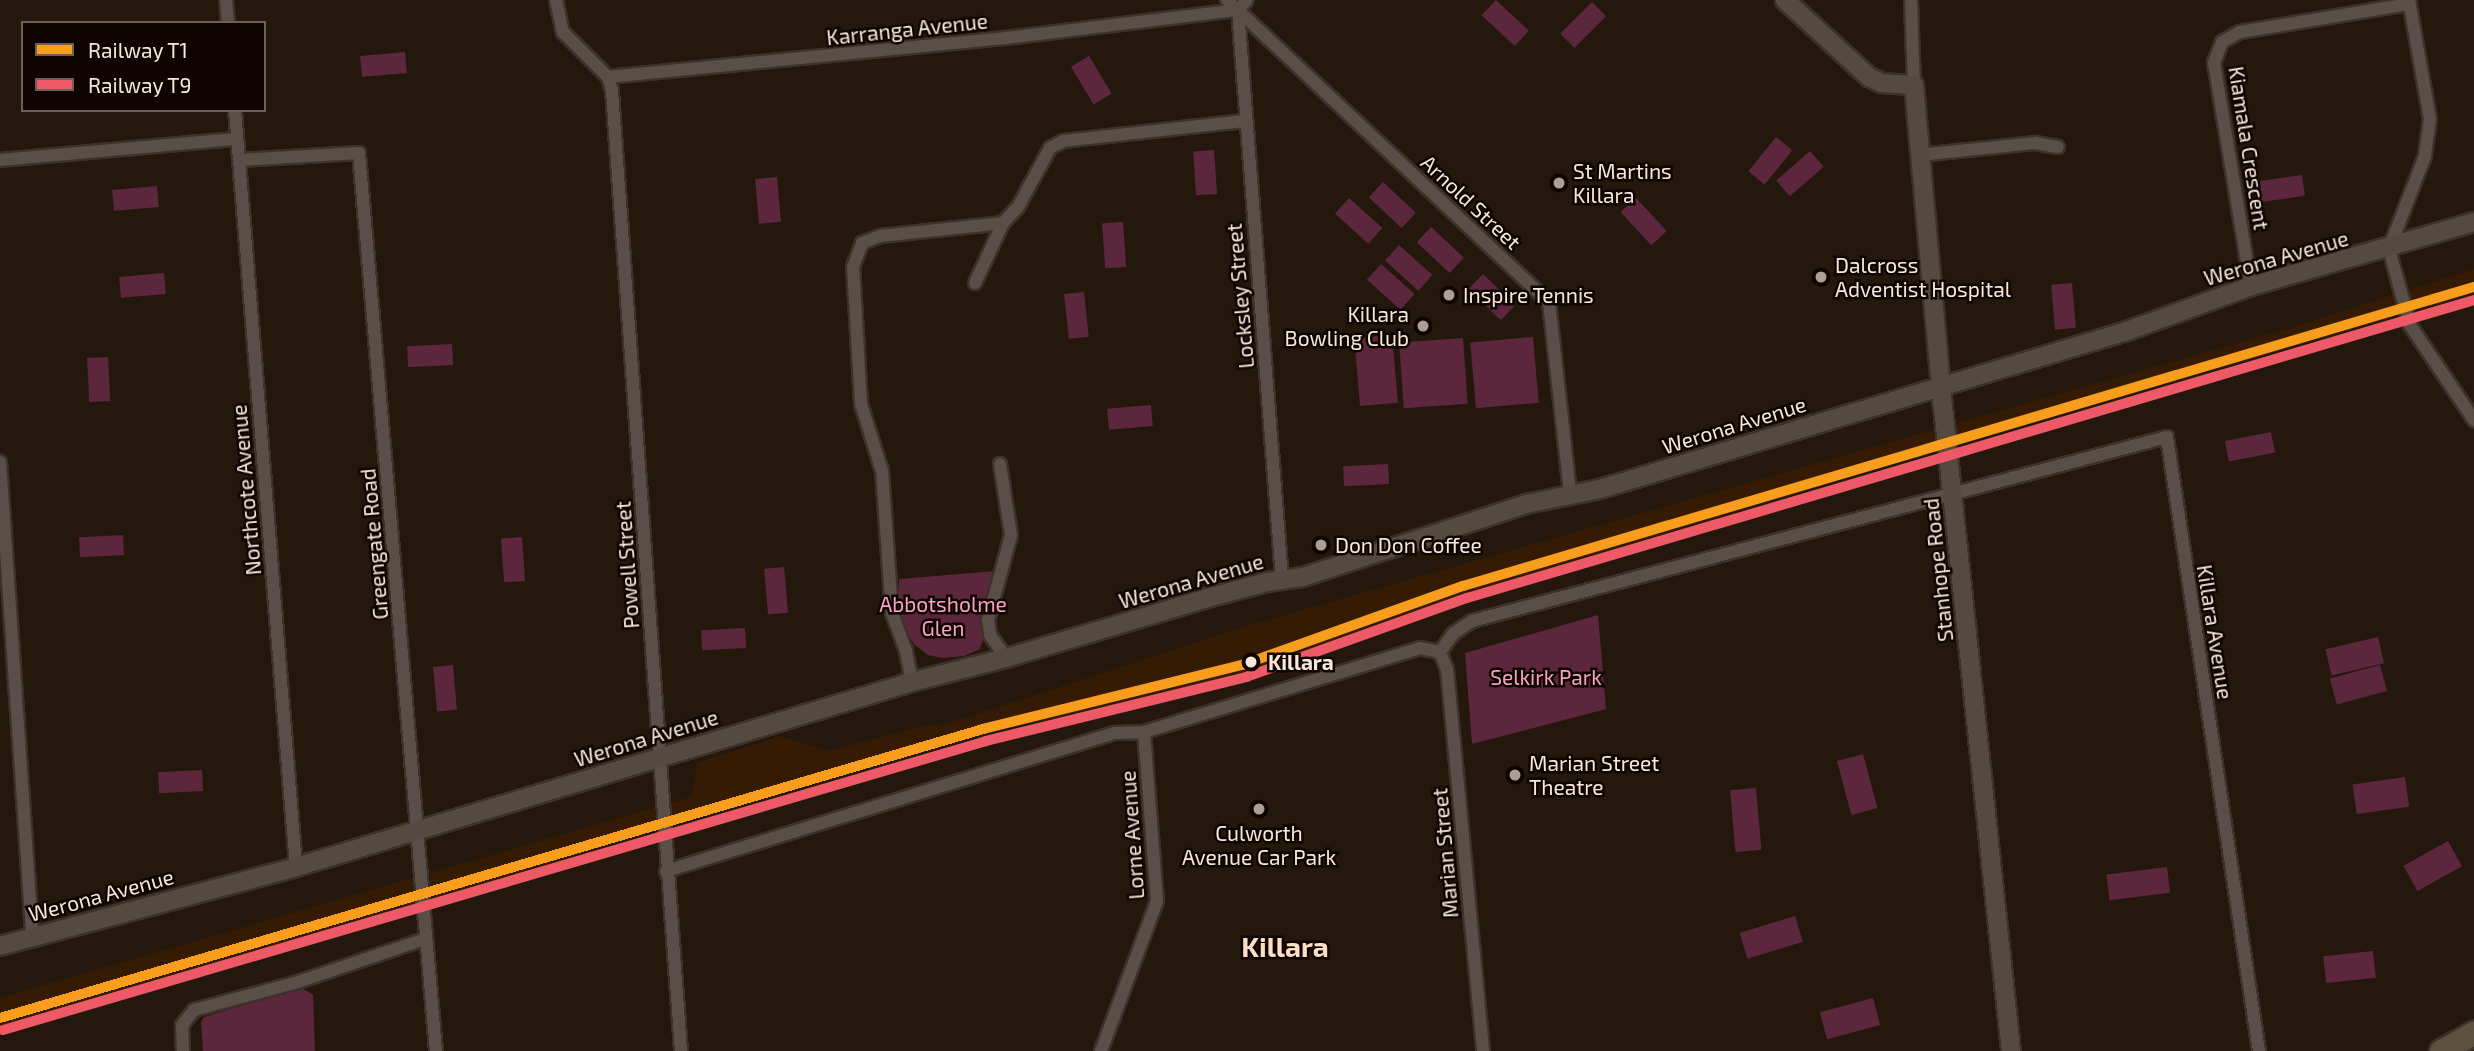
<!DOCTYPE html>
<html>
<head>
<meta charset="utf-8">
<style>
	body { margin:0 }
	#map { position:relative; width:2474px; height:1051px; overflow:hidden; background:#24180d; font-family:"Exo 2",sans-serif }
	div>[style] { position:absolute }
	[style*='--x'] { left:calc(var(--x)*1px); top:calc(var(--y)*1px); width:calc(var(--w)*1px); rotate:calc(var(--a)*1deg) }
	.built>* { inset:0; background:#351b04 }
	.green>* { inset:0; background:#5c263d; transform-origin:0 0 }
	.roads { filter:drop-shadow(2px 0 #3c322b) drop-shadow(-2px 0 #3c322b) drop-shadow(0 2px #3c322b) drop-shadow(0 -2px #3c322b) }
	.street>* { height:12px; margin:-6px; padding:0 6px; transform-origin:6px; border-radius:6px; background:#5a4f48 }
	.secondary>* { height:18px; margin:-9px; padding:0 9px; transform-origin:9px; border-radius:9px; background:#544a3f }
	.highway>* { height:23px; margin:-11.5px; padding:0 11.5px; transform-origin:11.5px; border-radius:11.5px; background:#5c513e }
	.rail-1>* { height:10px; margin:-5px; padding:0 5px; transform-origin:5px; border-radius:5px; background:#f99d1c }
	.rail-2>* { height:10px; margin:-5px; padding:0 5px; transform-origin:5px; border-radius:5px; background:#ed5966 }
	.dots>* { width:19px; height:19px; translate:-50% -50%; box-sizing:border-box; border:4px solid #0e0501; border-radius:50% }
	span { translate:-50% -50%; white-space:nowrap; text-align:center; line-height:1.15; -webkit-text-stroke:5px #0e0501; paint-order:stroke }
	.street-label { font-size:21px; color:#f8e8dc }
	.poi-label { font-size:21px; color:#f8e8dc }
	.left { translate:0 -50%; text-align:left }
	.right { translate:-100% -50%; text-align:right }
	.park-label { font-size:21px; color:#fba0c8 }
	.stop-label { font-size:21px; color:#f8e8dc; font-weight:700 }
	.district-label { font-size:28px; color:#fdddc6; font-weight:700 }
	.legend { position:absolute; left:21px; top:21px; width:245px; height:91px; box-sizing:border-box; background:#0e0501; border:2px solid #6c6059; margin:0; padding:9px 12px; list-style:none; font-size:21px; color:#f8e8dc }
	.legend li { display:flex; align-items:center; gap:14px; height:35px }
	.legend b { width:35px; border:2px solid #6c6059 }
</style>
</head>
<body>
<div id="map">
	<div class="built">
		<div style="clip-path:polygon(2474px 269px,2474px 294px,1903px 461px,1565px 564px,1268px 668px,1171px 696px,1011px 727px,631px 838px,178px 978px,0 1027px,0 998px,691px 797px,697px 763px,780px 736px,829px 751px,923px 726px,946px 724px,1250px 625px,2294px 327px)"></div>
	</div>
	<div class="green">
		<div style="left:1496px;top:0;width:45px;height:21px;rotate:43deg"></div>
		<div style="left:1592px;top:2px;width:20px;height:45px;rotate:45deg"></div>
		<div style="left:405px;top:52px;width:21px;height:45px;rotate:85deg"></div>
		<div style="left:1089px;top:56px;width:44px;height:21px;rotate:59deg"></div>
		<div style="left:1776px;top:137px;width:21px;height:44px;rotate:39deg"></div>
		<div style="left:1214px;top:150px;width:44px;height:21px;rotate:86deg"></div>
		<div style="left:1810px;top:151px;width:21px;height:45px;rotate:49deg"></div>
		<div style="left:2302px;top:175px;width:21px;height:46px;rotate:82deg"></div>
		<div style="left:777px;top:177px;width:45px;height:22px;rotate:85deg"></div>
		<div style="left:1383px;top:182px;width:45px;height:21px;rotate:43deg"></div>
		<div style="left:157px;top:186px;width:21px;height:45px;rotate:85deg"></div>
		<div style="left:1349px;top:198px;width:45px;height:21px;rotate:42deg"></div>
		<div style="left:1636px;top:198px;width:45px;height:21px;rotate:47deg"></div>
		<div style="left:1123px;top:222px;width:45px;height:21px;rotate:86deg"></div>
		<div style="left:1431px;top:227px;width:45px;height:21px;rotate:43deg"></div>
		<div style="left:1399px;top:245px;width:45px;height:21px;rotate:42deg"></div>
		<div style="left:1381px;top:264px;width:45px;height:21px;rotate:42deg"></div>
		<div style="left:164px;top:273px;width:21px;height:45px;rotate:85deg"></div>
		<div style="left:1483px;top:274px;width:45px;height:21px;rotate:44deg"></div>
		<div style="left:2072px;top:283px;width:45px;height:21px;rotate:85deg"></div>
		<div style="left:1084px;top:292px;width:45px;height:20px;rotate:84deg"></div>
		<div style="left:1392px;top:335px;width:68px;height:38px;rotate:85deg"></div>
		<div style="left:1533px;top:337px;width:66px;height:63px;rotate:85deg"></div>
		<div style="left:1463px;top:338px;width:66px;height:64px;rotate:86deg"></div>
		<div style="left:452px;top:344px;width:21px;height:45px;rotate:87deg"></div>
		<div style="left:108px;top:357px;width:44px;height:21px;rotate:87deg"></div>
		<div style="left:1151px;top:405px;width:21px;height:44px;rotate:85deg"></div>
		<div style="left:2271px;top:432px;width:21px;height:47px;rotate:79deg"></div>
		<div style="left:1388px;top:464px;width:20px;height:45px;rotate:87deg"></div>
		<div style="left:123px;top:535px;width:20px;height:44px;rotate:87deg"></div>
		<div style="left:522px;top:537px;width:44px;height:21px;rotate:86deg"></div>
		<div style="left:784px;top:567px;width:46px;height:20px;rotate:85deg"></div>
		<div style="clip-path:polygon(996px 571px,983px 618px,984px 637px,980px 649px,964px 656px,942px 658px,928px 655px,914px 644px,906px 630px,899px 605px,899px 579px)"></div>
		<div style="clip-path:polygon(1598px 615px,1606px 709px,1472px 744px,1465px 653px)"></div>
		<div style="left:745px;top:628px;width:20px;height:44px;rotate:87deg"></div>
		<div style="left:2378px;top:637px;width:27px;height:54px;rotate:77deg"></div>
		<div style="left:453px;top:665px;width:45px;height:20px;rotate:85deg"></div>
		<div style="left:2380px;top:665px;width:27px;height:52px;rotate:75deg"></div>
		<div style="left:1863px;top:754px;width:56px;height:27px;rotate:75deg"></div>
		<div style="left:202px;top:770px;width:21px;height:44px;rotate:87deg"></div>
		<div style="left:2405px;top:777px;width:30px;height:53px;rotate:82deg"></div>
		<div style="left:1756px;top:788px;width:62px;height:26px;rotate:85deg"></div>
		<div style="left:2448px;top:841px;width:29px;height:51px;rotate:61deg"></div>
		<div style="left:2167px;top:867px;width:26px;height:61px;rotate:83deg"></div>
		<div style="left:1795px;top:916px;width:27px;height:58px;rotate:73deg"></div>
		<div style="left:2373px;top:951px;width:27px;height:50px;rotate:84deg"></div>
		<div style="clip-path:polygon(302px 988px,313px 995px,315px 1051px,203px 1051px,201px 1022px,204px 1017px)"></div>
		<div style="left:1873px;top:998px;width:28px;height:55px;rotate:75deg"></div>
	</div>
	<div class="roads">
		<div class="street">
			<div style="--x:226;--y:0;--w:23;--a:85"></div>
			<div style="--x:556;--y:0;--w:33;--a:78"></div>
			<div style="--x:563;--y:32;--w:64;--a:45"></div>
			<div style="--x:608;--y:77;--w:15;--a:74"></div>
			<div style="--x:612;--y:91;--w:962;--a:85.89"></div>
			<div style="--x:1227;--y:0;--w:441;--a:43.2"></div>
			<div style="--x:1549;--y:302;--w:191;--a:83.7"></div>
			<div style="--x:1911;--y:0;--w:85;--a:88"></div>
			<div style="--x:2409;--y:0;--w:121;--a:80"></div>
			<div style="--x:2430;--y:119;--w:37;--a:98"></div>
			<div style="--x:2425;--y:156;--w:100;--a:111.2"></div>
			<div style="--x:2389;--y:249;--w:79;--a:74.6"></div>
			<div style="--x:2410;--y:325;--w:115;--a:56"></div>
			<div style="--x:1238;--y:10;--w:571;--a:85.58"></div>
			<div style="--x:608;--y:77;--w:400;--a:-5.6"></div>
			<div style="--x:1006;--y:38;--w:234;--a:-6.9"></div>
			<div style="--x:1238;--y:10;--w:13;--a:-48"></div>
			<div style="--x:235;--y:110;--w:759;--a:85.39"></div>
			<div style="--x:1920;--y:155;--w:116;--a:-6"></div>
			<div style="--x:2035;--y:143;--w:23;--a:10"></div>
			<div style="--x:0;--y:160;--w:238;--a:-5.1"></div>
			<div style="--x:239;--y:160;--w:120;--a:-3.3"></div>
			<div style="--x:359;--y:153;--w:901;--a:85.1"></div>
			<div style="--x:975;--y:283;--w:66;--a:-65"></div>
			<div style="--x:2251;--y:286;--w:226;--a:-99.4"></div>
			<div style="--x:2214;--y:63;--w:22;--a:-69"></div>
			<div style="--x:2222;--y:42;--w:21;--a:-29"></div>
			<div style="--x:2240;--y:32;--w:172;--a:-9.4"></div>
			<div style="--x:0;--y:462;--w:476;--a:86.1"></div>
			<div style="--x:1000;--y:464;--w:72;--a:81.2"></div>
			<div style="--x:1011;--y:535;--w:88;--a:105.1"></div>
			<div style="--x:988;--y:620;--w:15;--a:82"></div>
			<div style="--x:990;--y:635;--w:28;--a:55"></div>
			<div style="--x:1440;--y:652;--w:24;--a:-54"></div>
			<div style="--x:1454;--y:633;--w:22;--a:-34"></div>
			<div style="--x:1472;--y:621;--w:719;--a:-14.83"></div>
			<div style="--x:2167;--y:437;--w:621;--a:81.48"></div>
			<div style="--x:1440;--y:652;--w:18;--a:68"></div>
			<div style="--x:1447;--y:669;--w:384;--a:84.6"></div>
			<div style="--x:912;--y:682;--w:32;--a:-101"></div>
			<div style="--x:906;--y:651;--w:40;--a:-110.2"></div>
			<div style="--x:892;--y:613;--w:142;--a:-94"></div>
			<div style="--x:882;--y:471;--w:70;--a:-107.4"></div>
			<div style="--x:861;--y:404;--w:137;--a:-93.3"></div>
			<div style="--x:853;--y:267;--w:26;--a:-69"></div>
			<div style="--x:862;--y:243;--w:19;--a:-21"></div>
			<div style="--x:880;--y:236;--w:124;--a:-6"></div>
			<div style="--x:1003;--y:223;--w:22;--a:-47"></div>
			<div style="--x:1018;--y:207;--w:67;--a:-61.5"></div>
			<div style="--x:1050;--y:148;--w:15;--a:-28"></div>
			<div style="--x:1063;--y:141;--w:183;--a:-6.3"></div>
			<div style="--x:666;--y:871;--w:470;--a:-17.1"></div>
			<div style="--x:1115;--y:733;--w:29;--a:-2"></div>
			<div style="--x:1144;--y:732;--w:288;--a:-16.9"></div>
			<div style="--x:1420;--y:648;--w:20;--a:11"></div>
			<div style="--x:183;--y:1051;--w:26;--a:-92"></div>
			<div style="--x:182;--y:1025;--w:19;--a:-51"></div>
			<div style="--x:194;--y:1010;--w:105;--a:-15"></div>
			<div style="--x:295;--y:983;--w:137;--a:-18.7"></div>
			<div style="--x:1101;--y:1051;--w:160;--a:-69.5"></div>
			<div style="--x:1157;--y:901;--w:169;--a:-94.4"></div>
		</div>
		<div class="secondary">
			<div style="--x:1785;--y:0;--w:114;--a:42.5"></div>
			<div style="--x:1869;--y:77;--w:14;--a:25"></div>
			<div style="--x:1882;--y:83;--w:32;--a:4"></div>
			<div style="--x:1914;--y:85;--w:323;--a:84.9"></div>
			<div style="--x:1943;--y:407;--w:648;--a:83.97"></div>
			<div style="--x:0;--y:946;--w:306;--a:-14.9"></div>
			<div style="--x:296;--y:867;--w:643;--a:-16.72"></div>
			<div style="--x:912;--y:682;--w:97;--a:-14.3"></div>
			<div style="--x:1006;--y:658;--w:210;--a:-16.6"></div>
			<div style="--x:1207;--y:598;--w:62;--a:-14.9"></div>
			<div style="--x:1267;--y:582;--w:36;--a:-8"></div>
			<div style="--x:1303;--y:577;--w:235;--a:-18.1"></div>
			<div style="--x:1526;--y:504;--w:76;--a:-11.5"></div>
			<div style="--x:1600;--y:489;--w:550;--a:-16.69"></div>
			<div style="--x:2127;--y:331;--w:132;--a:-19.9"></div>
			<div style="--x:2251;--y:286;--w:232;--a:-16"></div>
		</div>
		<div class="highway">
			<div style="--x:2441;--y:1051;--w:38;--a:-29"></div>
		</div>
	</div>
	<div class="rail-1">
		<div style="--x:0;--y:1018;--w:1025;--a:-16.38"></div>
		<div style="--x:983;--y:729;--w:267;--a:-13.9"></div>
		<div style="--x:1242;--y:665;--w:235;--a:-19.7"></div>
		<div style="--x:1463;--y:586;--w:1054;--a:-16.48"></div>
	</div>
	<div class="rail-2">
		<div style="--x:3;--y:1030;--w:1025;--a:-16.38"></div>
		<div style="--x:986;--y:741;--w:268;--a:-13.8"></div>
		<div style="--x:1246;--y:677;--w:235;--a:-19.7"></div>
		<div style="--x:1467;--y:598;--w:1050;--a:-16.48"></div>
	</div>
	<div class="dots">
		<div style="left:1559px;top:183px;background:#ae9f94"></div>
		<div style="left:1821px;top:277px;background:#ae9f94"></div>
		<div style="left:1449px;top:295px;background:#ae9f94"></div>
		<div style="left:1423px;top:326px;background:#ae9f94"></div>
		<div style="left:1321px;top:545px;background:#ae9f94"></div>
		<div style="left:1251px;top:662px;background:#f8e8dc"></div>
		<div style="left:1515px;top:775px;background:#ae9f94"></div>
		<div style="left:1259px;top:809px;background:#ae9f94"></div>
	</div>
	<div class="street-label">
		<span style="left:907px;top:29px;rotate:-6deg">Karranga Avenue</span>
		<span style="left:2249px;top:148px;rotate:81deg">Kiamala Crescent</span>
		<span style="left:1471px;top:202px;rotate:43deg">Arnold Street</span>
		<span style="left:2276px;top:258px;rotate:-16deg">Werona Avenue</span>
		<span style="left:1240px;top:296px;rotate:-95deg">Locksley Street</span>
		<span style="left:1734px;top:425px;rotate:-17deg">Werona Avenue</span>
		<span style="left:246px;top:490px;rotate:-95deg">Northcote Avenue</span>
		<span style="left:374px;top:544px;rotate:-95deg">Greengate Road</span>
		<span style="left:627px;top:565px;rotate:-94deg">Powell Street</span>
		<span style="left:1938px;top:570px;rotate:-96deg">Stanhope Road</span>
		<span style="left:1191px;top:581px;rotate:-16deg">Werona Avenue</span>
		<span style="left:2215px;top:632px;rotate:81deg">Killara Avenue</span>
		<span style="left:646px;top:738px;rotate:-17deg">Werona Avenue</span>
		<span style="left:1132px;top:835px;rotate:-94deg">Lorne Avenue</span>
		<span style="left:1445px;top:853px;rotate:-95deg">Marian Street</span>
		<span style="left:101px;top:895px;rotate:-15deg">Werona Avenue</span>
	</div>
	<div class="poi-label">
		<span class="left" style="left:1573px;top:183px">St Martins<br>Killara</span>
		<span class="left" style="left:1835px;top:277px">Dalcross<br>Adventist Hospital</span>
		<span class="left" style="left:1463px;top:295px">Inspire Tennis</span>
		<span class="right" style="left:1409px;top:326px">Killara<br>Bowling Club</span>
		<span class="left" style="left:1335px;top:545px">Don Don Coffee</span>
		<span class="left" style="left:1529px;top:775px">Marian Street<br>Theatre</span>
		<span style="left:1259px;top:845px">Culworth<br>Avenue Car Park</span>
	</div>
	<div class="park-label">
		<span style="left:943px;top:616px">Abbotsholme<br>Glen</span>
		<span style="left:1546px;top:677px">Selkirk Park</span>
	</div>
	<div class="stop-label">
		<span class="left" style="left:1268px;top:662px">Killara</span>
	</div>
	<div class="district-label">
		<span style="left:1285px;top:946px">Killara</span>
	</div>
	<ul class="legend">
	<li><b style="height:9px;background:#f99d1c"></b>Railway T1</li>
	<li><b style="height:9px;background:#ed5966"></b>Railway T9</li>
	</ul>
</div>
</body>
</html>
